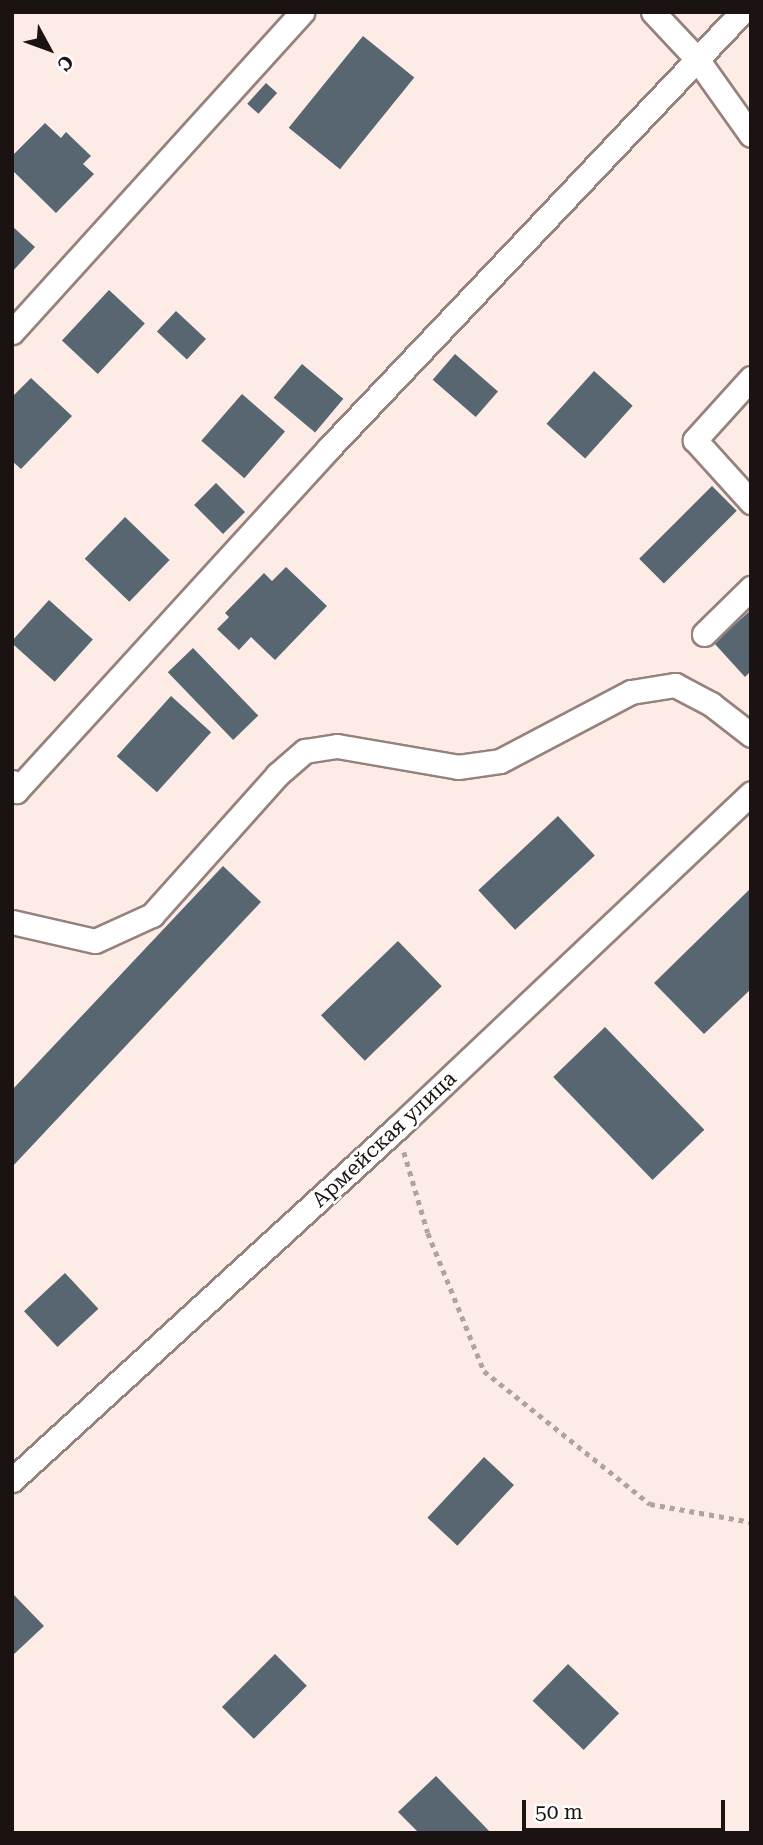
<!DOCTYPE html>
<html>
<head>
<meta charset="utf-8">
<style>
	body { margin:0 }
	#map { position:relative; width:763px; height:1845px; overflow:hidden; background:#fdece5; font-family:"Roboto Serif",serif }
	div>[style] { position:absolute }
	[style*='--x'] { left:calc(var(--x)*1px); top:calc(var(--y)*1px); width:calc(var(--w)*1px); rotate:calc(var(--a)*1deg) }
	.building>* { inset:0; background:#576671; transform-origin:0 0 }
	.path>* { height:4.5px; margin-top:-2.25px; transform-origin:0; background:repeating-linear-gradient(90deg,#b0a29d 0 5px,transparent 0 10px) }
	.roads { filter:drop-shadow(2px 0 #96827c) drop-shadow(-2px 0 #96827c) drop-shadow(0 2px #96827c) drop-shadow(0 -2px #96827c) }
	.street>* { height:23px; margin:-11.5px; padding:0 11.5px; transform-origin:11.5px; border-radius:11.5px; background:#fff }
	span { translate:-50% -50%; white-space:nowrap; text-align:center; line-height:1.15; -webkit-text-stroke:5px #fff; paint-order:stroke }
	.street-label { font-size:21px; color:#1b1311 }
	.frame { position:absolute; inset:0; border:14px solid #1b1311; pointer-events:none }
	.north { position:absolute; left:14px; top:14px; width:70px; height:70px; -webkit-text-stroke:5px #fff; paint-order:stroke; rotate:131deg; font-size:19px; font-weight:700; line-height:28px; text-align:center; color:#1b1311 }
	.north::after { content:''; display:block; margin:auto; width:24px; height:32px; background:#1b1311; clip-path:polygon(50% 0,100% 100%,50% 72%,0 100%) }
	.scale { position:absolute; left:522px; top:1800px; width:203px; height:32px; box-sizing:border-box; border:4px solid #1b1311; border-top:0; padding-left:9px; font-size:21px; line-height:24px; white-space:nowrap; color:#1b1311; -webkit-text-stroke:5px #fff; paint-order:stroke }
</style>
</head>
<body>
<div id="map">
	<div class="building">
		<div style="left:363px;top:36px;width:66px;height:118px;rotate:39deg"></div>
		<div style="left:266px;top:83px;width:15px;height:28px;rotate:42deg"></div>
		<div style="clip-path:polygon(45px 123px,61px 138px,66px 132px,91px 156px,83px 164px,94px 174px,56px 213px,12px 170px,12px 156px)"></div>
		<div style="clip-path:polygon(12px 226px,35px 247px,12px 272px)"></div>
		<div style="left:109px;top:290px;width:49px;height:69px;rotate:43deg"></div>
		<div style="left:176px;top:311px;width:41px;height:28px;rotate:43deg"></div>
		<div style="left:455px;top:354px;width:57px;height:34px;rotate:41deg"></div>
		<div style="left:302px;top:364px;width:54px;height:44px;rotate:40deg"></div>
		<div style="left:594px;top:371px;width:52px;height:71px;rotate:42deg"></div>
		<div style="clip-path:polygon(31px 378px,72px 416px,21px 469px,12px 461px,12px 397px)"></div>
		<div style="left:242px;top:394px;width:57px;height:62px;rotate:41deg"></div>
		<div style="left:216px;top:483px;width:41px;height:31px;rotate:45deg"></div>
		<div style="left:712px;top:486px;width:35px;height:103px;rotate:45deg"></div>
		<div style="left:125px;top:517px;width:62px;height:58px;rotate:44deg"></div>
		<div style="clip-path:polygon(286px 567px,327px 606px,275px 660px,251px 637px,239px 650px,217px 629px,229px 617px,225px 613px,264px 573px,272px 581px)"></div>
		<div style="left:49px;top:600px;width:59px;height:57px;rotate:42deg"></div>
		<div style="clip-path:polygon(751px 610px,751px 671px,745px 677px,714px 643px)"></div>
		<div style="left:193px;top:648px;width:94px;height:35px;rotate:46deg"></div>
		<div style="left:171px;top:696px;width:54px;height:81px;rotate:42deg"></div>
		<div style="left:558px;top:816px;width:54px;height:109px;rotate:47deg"></div>
		<div style="clip-path:polygon(223px 866px,261px 902px,12px 1167px,12px 1090px)"></div>
		<div style="clip-path:polygon(751px 888px,751px 989px,704px 1034px,654px 983px)"></div>
		<div style="left:398px;top:941px;width:63px;height:107px;rotate:46deg"></div>
		<div style="left:605px;top:1027px;width:143px;height:72px;rotate:46deg"></div>
		<div style="left:65px;top:1273px;width:49px;height:56px;rotate:47deg"></div>
		<div style="left:484px;top:1457px;width:41px;height:83px;rotate:43deg"></div>
		<div style="clip-path:polygon(12px 1593px,44px 1626px,12px 1656px)"></div>
		<div style="left:275px;top:1654px;width:45px;height:75px;rotate:45deg"></div>
		<div style="left:568px;top:1664px;width:71px;height:51px;rotate:44deg"></div>
		<div style="clip-path:polygon(436px 1776px,491px 1833px,419px 1833px,398px 1812px)"></div>
	</div>
	<div class="path">
		<div style="--x:404;--y:1152;--w:84;--a:73.5"></div>
		<div style="--x:428;--y:1233;--w:149;--a:67.9"></div>
		<div style="--x:484;--y:1371;--w:213;--a:38.7"></div>
		<div style="--x:650;--y:1504;--w:103;--a:10.1"></div>
	</div>
	<div class="roads">
		<div class="street">
			<div style="--x:653;--y:12;--w:64;--a:46.9"></div>
			<div style="--x:697;--y:59;--w:93;--a:54.6"></div>
			<div style="--x:12;--y:332;--w:432;--a:-47.8"></div>
			<div style="--x:751;--y:378;--w:84;--a:132.1"></div>
			<div style="--x:695;--y:440;--w:84;--a:47.9"></div>
			<div style="--x:704;--y:634;--w:66;--a:-44.4"></div>
			<div style="--x:12;--y:782;--w:10;--a:66"></div>
			<div style="--x:16;--y:791;--w:464;--a:-47.6"></div>
			<div style="--x:329;--y:448;--w:601;--a:-46.55"></div>
			<div style="--x:12;--y:922;--w:85;--a:12.9"></div>
			<div style="--x:95;--y:941;--w:63;--a:-24.5"></div>
			<div style="--x:152;--y:915;--w:188;--a:-48.2"></div>
			<div style="--x:277;--y:775;--w:37;--a:-41"></div>
			<div style="--x:305;--y:751;--w:32;--a:-9"></div>
			<div style="--x:337;--y:746;--w:123;--a:9.8"></div>
			<div style="--x:458;--y:767;--w:42;--a:-8.1"></div>
			<div style="--x:500;--y:761;--w:148;--a:-27.8"></div>
			<div style="--x:631;--y:692;--w:45;--a:-9"></div>
			<div style="--x:675;--y:685;--w:41;--a:27.8"></div>
			<div style="--x:711;--y:704;--w:51;--a:37.8"></div>
			<div style="--x:12;--y:1480;--w:522;--a:-42.44"></div>
			<div style="--x:397;--y:1128;--w:487;--a:-43.4"></div>
		</div>
	</div>
	<div class="street-label">
		<span style="left:384px;top:1139px;rotate:-43deg">Армейская улица</span>
	</div>
	<div class="frame"></div>
	<div class="north">С</div>
	<div class="scale">50 m</div>
</div>
</body>
</html>
